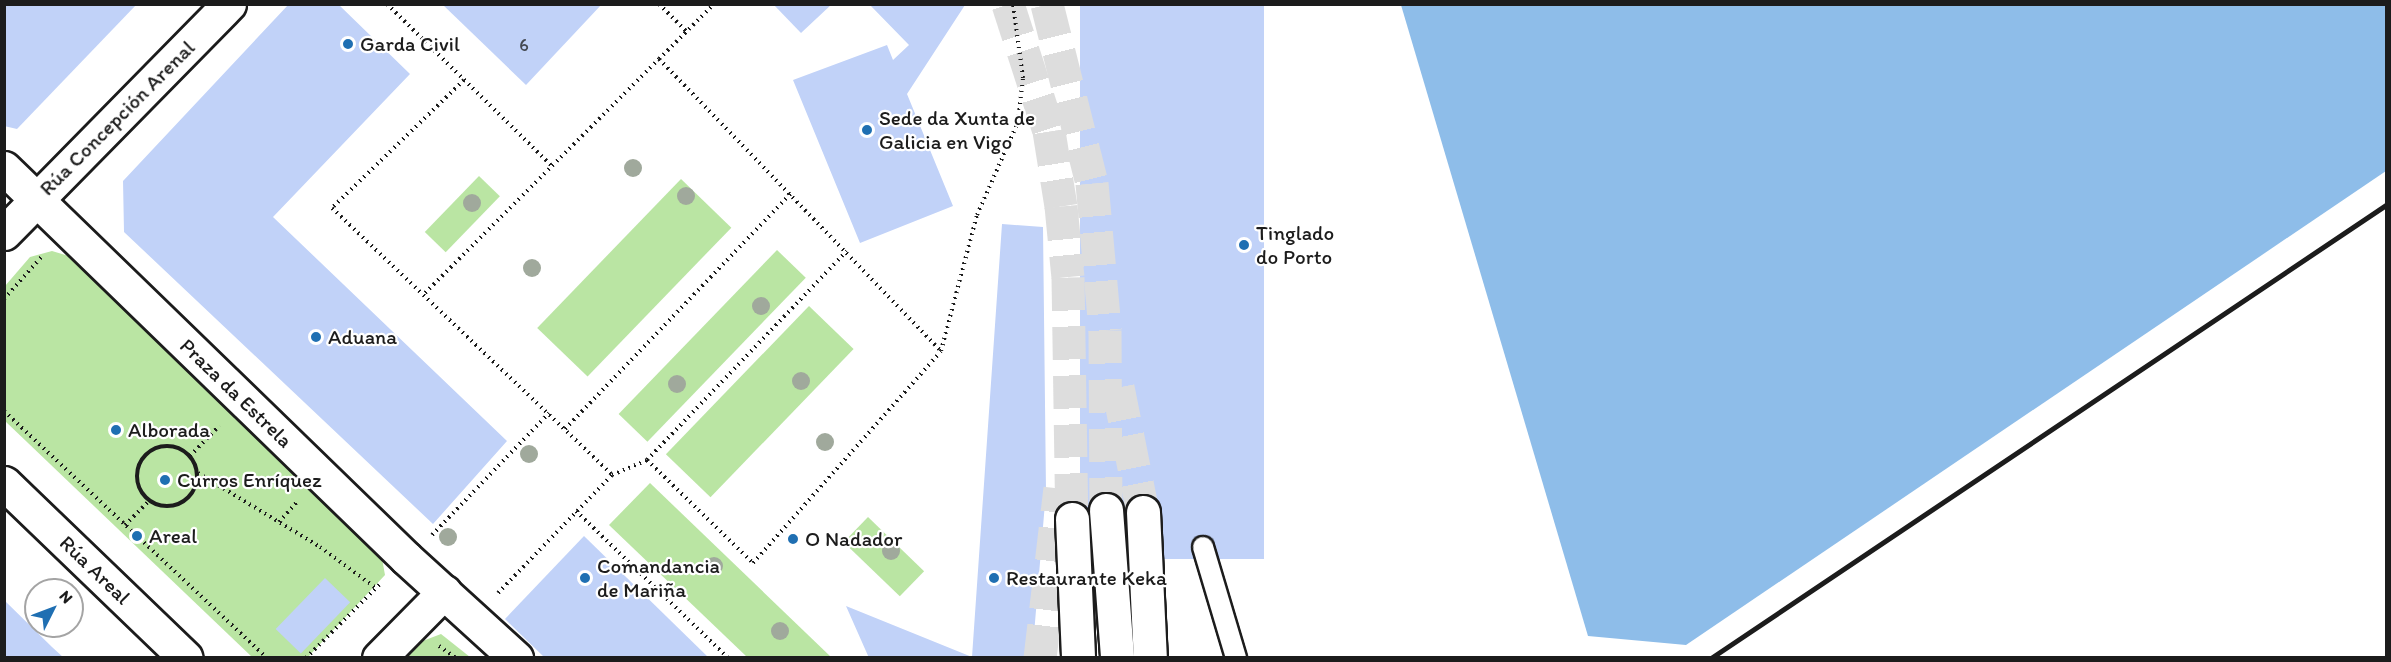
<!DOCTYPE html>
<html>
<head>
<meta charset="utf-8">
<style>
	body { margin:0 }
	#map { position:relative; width:2391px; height:662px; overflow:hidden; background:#fff; font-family:Itim,sans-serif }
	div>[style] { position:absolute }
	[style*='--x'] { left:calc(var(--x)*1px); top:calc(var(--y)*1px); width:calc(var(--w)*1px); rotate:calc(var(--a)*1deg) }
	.green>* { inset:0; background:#bae5a3; transform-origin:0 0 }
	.water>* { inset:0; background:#8ebde9 }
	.building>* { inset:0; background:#c1d2f8; transform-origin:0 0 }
	.primary-tunnel>* { height:33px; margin-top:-16.5px; transform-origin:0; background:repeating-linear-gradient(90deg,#ddd 0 33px,transparent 0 49px) }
	.path>* { height:4px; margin-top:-2px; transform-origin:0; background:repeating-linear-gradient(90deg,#1c1c1c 0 1.5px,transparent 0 6px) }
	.path>.ring { margin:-2px; padding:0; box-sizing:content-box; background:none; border:4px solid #1c1c1c; border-radius:50% }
	.roads { filter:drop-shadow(2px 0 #1c1c1c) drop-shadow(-2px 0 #1c1c1c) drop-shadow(0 2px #1c1c1c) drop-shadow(0 -2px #1c1c1c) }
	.lane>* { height:20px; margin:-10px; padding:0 10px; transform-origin:10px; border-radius:10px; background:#fff }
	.street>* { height:33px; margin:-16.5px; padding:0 16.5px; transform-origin:16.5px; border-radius:16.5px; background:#fff }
	.primary>* { height:33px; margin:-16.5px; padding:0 16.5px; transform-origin:16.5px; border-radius:16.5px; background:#fff }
	.rail>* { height:4.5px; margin:-2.25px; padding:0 2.25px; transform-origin:2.25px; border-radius:2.25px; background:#1c1c1c }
	.trees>* { width:18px; height:18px; margin:-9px; border-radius:50%; background:#a0a99c }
	.dots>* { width:16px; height:16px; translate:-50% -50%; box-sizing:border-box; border:3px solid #fff; border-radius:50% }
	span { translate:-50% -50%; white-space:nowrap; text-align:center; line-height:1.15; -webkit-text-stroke:4.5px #fff; paint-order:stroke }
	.number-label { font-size:18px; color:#454a53 }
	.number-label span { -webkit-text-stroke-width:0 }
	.poi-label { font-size:21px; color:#1c1c1c }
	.left { translate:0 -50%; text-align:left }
	.street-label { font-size:21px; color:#1c1c1c }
	.frame { position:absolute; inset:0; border:6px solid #1c1c1c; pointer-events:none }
	.north { position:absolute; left:24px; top:578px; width:60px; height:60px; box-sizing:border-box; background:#fff; border:2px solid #a4a4a4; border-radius:50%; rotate:48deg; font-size:16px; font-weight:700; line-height:24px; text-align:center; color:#1c1c1c }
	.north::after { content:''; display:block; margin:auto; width:21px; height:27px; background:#1f6fb2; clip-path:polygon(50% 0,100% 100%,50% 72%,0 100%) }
</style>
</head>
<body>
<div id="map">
	<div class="green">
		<div style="left:479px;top:176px;width:29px;height:78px;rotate:44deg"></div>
		<div style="left:681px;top:179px;width:70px;height:207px;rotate:44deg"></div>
		<div style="left:777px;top:250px;width:40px;height:228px;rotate:44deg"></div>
		<div style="clip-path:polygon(52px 251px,72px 257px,381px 553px,385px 575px,308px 657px,252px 657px,5px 421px,5px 286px,30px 257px)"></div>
		<div style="left:809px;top:306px;width:62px;height:206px;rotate:44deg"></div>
		<div style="clip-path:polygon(650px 483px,831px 657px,747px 657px,609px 525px)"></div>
		<div style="left:868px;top:517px;width:78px;height:35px;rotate:44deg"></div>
		<div style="clip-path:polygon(441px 634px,470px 657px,405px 657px,420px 642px)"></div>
	</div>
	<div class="water">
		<div style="clip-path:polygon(1401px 5px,2386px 5px,2386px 171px,1686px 645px,1588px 636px)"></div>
	</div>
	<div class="building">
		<div style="clip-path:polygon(4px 4px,137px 4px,17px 129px,4px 126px)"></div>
		<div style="clip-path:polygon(289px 4px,338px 4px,410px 74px,273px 217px,507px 441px,433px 524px,124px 232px,123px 181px)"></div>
		<div style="clip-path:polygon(442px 4px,602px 4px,526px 85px)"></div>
		<div style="clip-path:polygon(773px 4px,832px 4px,801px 33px)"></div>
		<div style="clip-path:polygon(869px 4px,965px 5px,907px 94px,953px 206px,860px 243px,793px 80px,887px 45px,893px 60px,909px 45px)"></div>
		<div style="left:1080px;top:4px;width:184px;height:555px"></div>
		<div style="clip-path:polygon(1002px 224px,1043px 227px,1046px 491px,1032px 658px,869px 658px,846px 606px,972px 657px)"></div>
		<div style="clip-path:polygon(584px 536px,709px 658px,545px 658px,505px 619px)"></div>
		<div style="left:325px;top:578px;width:35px;height:71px;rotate:44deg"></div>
		<div style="clip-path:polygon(4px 600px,52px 647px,64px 658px,4px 658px)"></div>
	</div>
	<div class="primary-tunnel">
		<div style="--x:1008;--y:4;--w:133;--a:72.1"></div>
		<div style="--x:1049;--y:131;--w:76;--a:80.9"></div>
		<div style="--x:1061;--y:206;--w:71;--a:84.4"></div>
		<div style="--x:1068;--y:277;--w:242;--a:89.1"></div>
		<div style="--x:1047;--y:4;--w:185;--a:75.9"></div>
		<div style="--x:1092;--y:183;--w:148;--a:84.9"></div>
		<div style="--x:1105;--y:330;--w:180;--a:89.7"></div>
		<div style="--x:1118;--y:387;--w:127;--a:78.7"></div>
		<div style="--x:1040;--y:658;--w:171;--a:-83.3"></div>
	</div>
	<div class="path">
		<div style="--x:387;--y:4;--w:233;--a:44.5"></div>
		<div style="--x:659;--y:4;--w:40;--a:45"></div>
		<div style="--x:659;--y:59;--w:78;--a:-45"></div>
		<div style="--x:464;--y:80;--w:184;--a:135.9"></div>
		<div style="--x:332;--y:208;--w:387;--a:43.6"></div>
		<div style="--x:425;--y:293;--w:331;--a:-45"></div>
		<div style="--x:659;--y:59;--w:406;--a:46"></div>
		<div style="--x:4;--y:299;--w:59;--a:-48.4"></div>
		<div style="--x:4;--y:411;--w:361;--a:43.2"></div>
		<div style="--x:565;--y:429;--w:327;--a:-46.2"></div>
		<div class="ring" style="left:137px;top:446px;width:56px;height:56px"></div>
		<div style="--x:190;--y:456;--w:42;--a:-46"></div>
		<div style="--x:647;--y:460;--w:289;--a:-46.3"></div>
		<div style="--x:198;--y:473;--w:143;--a:31.2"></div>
		<div style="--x:320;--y:547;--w:69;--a:36.2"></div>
		<div style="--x:576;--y:511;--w:211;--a:44"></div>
		<div style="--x:279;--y:522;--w:28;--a:-48"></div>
		<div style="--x:125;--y:525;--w:34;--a:-45"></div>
		<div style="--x:432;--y:535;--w:169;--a:-46.2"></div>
		<div style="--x:498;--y:593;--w:164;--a:-46"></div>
		<div style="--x:612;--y:475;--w:38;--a:-23"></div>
		<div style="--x:647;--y:460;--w:148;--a:44.2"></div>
		<div style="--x:753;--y:563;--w:283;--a:-48.4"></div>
		<div style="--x:941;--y:351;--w:141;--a:-75.2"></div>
		<div style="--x:977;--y:215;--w:102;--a:-66.2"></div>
		<div style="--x:1018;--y:122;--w:44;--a:-83.5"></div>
		<div style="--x:1023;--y:78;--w:75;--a:-97.7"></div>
		<div style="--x:439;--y:646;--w:21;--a:35"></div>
		<div style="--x:306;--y:658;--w:107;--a:-45"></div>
	</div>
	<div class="roads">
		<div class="lane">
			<div style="--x:1203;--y:547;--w:116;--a:73.4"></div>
		</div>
		<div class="street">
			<div style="--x:4;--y:168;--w:560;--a:44.13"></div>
			<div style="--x:406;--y:558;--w:149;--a:42.3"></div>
			<div style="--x:4;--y:233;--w:321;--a:-45.5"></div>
			<div style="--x:4;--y:483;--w:252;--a:43.9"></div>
			<div style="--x:379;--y:658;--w:93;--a:-45.4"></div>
		</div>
		<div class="primary">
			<div style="--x:1106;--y:510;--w:148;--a:85.7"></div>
			<div style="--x:1143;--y:512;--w:146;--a:87.3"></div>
			<div style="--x:1072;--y:519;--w:139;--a:87.5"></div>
		</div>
	</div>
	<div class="rail">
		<div style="--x:1711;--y:658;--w:813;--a:-33.87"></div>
	</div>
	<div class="trees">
		<div style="left:633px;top:168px"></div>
		<div style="left:686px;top:196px"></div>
		<div style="left:472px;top:203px"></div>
		<div style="left:532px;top:268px"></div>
		<div style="left:761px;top:306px"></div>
		<div style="left:801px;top:381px"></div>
		<div style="left:677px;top:384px"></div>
		<div style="left:825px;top:442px"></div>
		<div style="left:529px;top:454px"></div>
		<div style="left:448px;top:537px"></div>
		<div style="left:891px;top:551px"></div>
		<div style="left:714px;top:566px"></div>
		<div style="left:780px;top:631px"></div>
	</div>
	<div class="dots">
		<div style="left:348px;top:44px;background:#1f6fb2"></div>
		<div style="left:867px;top:130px;background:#1f6fb2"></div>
		<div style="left:1244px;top:245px;background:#1f6fb2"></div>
		<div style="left:316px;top:337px;background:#1f6fb2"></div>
		<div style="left:116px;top:430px;background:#1f6fb2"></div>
		<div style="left:165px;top:480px;background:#1f6fb2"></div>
		<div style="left:137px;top:536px;background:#1f6fb2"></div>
		<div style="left:793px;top:539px;background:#1f6fb2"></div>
		<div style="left:585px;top:578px;background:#1f6fb2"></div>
		<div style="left:994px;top:578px;background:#1f6fb2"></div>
	</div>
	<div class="number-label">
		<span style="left:524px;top:45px">6</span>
	</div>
	<div class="poi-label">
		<span class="left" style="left:360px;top:44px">Garda Civil</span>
		<span class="left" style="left:879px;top:130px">Sede da Xunta de<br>Galicia en Vigo</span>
		<span class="left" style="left:1256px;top:245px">Tinglado<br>do Porto</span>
		<span class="left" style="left:328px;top:337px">Aduana</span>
		<span class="left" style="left:128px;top:430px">Alborada</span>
		<span class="left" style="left:177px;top:480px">Curros Enríquez</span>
		<span class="left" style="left:149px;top:536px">Areal</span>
		<span class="left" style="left:805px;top:539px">O Nadador</span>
		<span class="left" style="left:597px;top:578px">Comandancia<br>de Mariña</span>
		<span class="left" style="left:1006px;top:578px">Restaurante Keka</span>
	</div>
	<div class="street-label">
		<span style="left:117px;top:118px;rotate:-45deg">Rúa Concepción Arenal</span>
		<span style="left:236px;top:393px;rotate:44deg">Praza da Estrela</span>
		<span style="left:95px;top:570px;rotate:44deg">Rúa Areal</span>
	</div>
	<div class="frame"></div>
	<div class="north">N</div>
</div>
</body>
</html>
